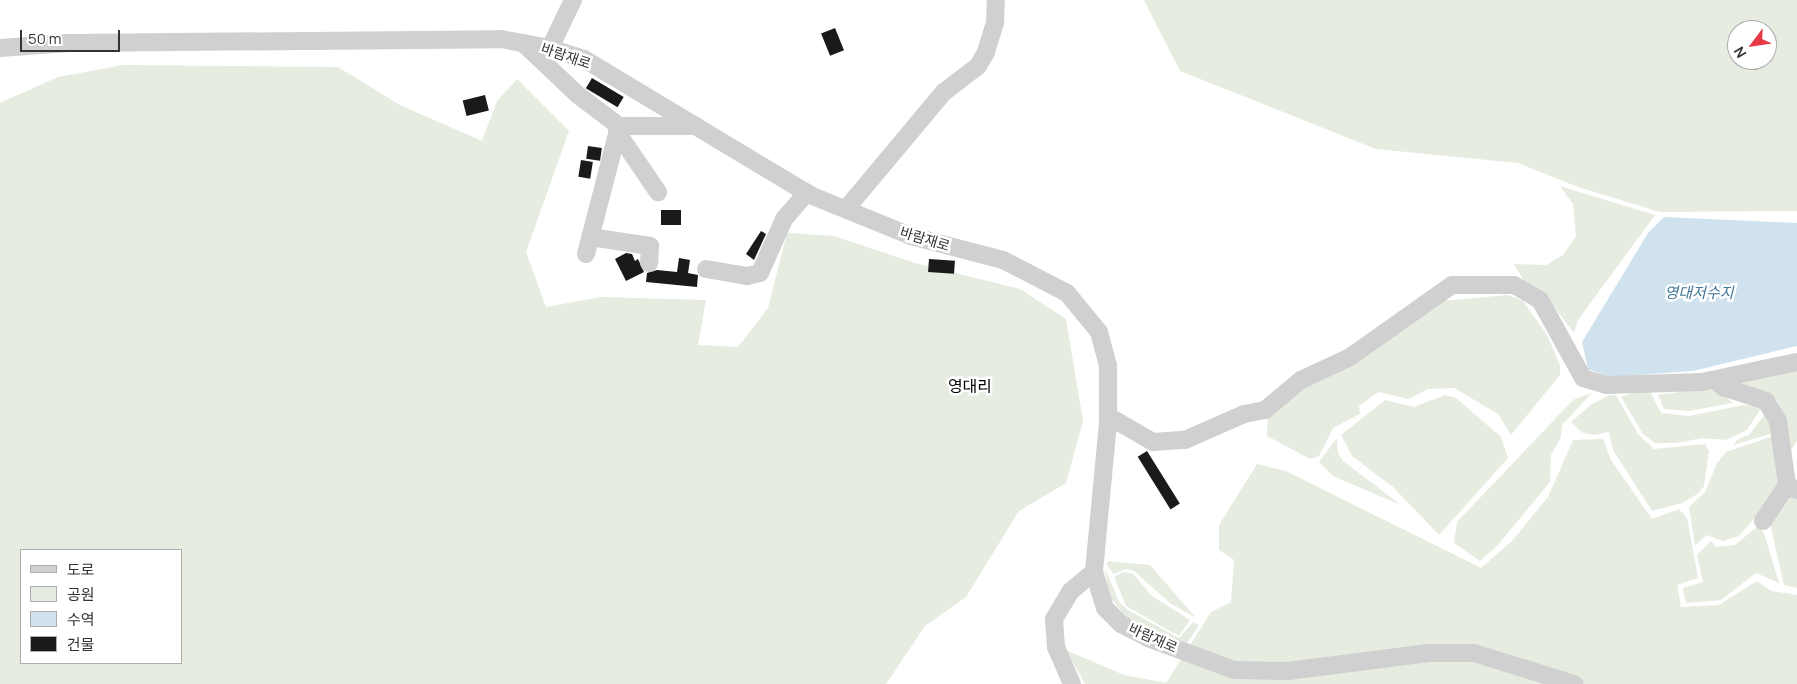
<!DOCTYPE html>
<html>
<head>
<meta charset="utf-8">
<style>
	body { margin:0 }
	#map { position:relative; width:1797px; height:684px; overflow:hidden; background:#fff; font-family:Manrope,"Noto Sans KR",sans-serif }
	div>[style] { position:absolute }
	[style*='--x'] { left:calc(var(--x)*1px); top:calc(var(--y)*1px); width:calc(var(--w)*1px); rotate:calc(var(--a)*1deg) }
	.green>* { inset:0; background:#e6ecdf }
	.water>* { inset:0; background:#cfe2ee }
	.building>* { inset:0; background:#1a1a1a; transform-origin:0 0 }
	.minor>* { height:18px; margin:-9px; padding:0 9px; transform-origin:9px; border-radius:9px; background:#d0d0d0 }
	span { translate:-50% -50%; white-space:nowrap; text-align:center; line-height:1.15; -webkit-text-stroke:5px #fff; paint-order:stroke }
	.street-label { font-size:14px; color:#333 }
	.water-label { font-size:15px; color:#3f7597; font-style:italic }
	.quarter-label { font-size:16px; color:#000 }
	.legend { position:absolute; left:20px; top:549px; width:162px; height:115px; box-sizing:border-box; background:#fff; border:1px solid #adadad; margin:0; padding:6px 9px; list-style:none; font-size:15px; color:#333 }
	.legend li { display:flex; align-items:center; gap:10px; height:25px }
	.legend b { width:25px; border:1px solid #adadad }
	.north { position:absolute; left:1727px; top:20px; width:50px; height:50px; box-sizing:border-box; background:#fff; border:1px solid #adadad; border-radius:50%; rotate:239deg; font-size:14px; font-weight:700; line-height:20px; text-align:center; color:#333 }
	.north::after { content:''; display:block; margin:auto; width:18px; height:22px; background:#e63946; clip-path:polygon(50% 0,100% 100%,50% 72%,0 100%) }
	.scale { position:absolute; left:20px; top:30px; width:100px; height:22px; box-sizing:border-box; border:2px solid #333; border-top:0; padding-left:6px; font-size:15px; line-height:18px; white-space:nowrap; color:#333; -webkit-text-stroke:4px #fff; paint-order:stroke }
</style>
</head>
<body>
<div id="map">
	<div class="green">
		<div style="clip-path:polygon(evenodd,1144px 0,1797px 0,1797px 211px,1660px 212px,1578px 187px,1518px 163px,1376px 149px,1180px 71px,1144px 0,1737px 30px,1767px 30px,1767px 60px,1737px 60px,1737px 30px)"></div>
		<div style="clip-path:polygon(evenodd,123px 65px,338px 67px,400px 105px,482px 141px,497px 101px,517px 79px,569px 131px,526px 252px,546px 307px,601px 297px,706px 300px,698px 345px,738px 347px,768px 308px,787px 233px,834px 236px,915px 263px,1020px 289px,1066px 319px,1083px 421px,1066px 483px,1019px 511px,966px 597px,925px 626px,886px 684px,0 684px,0 103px,58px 77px,123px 65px,21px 550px,181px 550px,181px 663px,21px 663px,21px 550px)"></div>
		<div style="clip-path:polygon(1560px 186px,1655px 215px,1578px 320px,1574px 333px,1547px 298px,1524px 281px,1514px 264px,1546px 265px,1563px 255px,1576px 236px,1573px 204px)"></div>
		<div style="clip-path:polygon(1508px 295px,1523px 301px,1547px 335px,1560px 365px,1560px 375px,1511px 435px,1498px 414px,1454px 388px,1428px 389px,1409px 399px,1378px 392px,1359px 406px,1360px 414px,1333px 428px,1319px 456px,1310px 459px,1267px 436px,1268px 417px,1308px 384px,1369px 354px,1440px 301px)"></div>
		<div style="clip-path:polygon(1797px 369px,1797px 441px,1790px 452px,1783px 412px,1776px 399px,1729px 384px)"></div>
		<div style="clip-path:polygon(1715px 387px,1733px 403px,1689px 411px,1664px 409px,1658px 395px)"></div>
		<div style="clip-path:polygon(1641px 390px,1650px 391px,1661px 413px,1689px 416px,1743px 405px,1759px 406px,1760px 410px,1747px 430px,1726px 440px,1702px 438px,1677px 443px,1655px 443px,1643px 434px,1621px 397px)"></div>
		<div style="clip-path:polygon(1592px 393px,1562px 425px,1561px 437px,1551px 455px,1550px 482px,1497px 546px,1480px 561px,1454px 543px,1457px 522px,1573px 400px)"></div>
		<div style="clip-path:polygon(1445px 395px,1456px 398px,1501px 437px,1508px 458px,1439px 535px,1393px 487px,1352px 456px,1341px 435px,1385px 400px,1414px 407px)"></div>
		<div style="clip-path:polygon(1610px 395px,1616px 395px,1638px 434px,1654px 449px,1705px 444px,1709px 451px,1704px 486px,1699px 493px,1682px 503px,1652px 511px,1613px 450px,1609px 432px,1594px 435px,1583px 433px,1571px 422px,1592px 404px)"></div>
		<div style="clip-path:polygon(1765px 414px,1771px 418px,1774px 433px,1733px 445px,1738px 439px,1749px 435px)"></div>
		<div style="clip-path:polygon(1773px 436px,1780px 480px,1760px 512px,1739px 536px,1723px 541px,1706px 535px,1695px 546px,1689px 507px,1705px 492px,1717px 463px,1726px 452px)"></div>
		<div style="clip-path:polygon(1337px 438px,1338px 453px,1343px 461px,1401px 505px,1333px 476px,1319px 462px)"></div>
		<div style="clip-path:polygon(1603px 439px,1611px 460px,1652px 519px,1679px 509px,1687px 518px,1698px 578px,1677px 585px,1681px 607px,1719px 605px,1757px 581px,1771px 591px,1797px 595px,1797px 684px,1085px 684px,1066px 650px,1124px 675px,1166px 683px,1211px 612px,1231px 602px,1234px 560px,1219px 550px,1219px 525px,1257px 464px,1286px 471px,1481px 568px,1512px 541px,1548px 497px,1573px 440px)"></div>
		<div style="clip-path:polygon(1790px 494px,1797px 496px,1797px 588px,1784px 585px,1770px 523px)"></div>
		<div style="clip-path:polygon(1758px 526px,1764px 533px,1779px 583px,1756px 573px,1721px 600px,1686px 603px,1683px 588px,1703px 582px,1697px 555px,1711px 541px,1716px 547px,1735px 545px)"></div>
		<div style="clip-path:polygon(1109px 561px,1150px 565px,1196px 618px,1170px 603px,1134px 571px,1126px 569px,1114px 574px,1106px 564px)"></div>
		<div style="clip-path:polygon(1105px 568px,1119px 602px,1128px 610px,1179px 638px,1193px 622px,1199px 625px,1186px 645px,1129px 620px,1108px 595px)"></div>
		<div style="clip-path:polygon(1124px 572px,1133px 574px,1152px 596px,1190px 620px,1179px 636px,1126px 606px,1114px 577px)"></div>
	</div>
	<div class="water">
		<div style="clip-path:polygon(1664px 217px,1797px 223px,1797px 346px,1693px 371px,1609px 377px,1588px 369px,1582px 342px,1648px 233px)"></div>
	</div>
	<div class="building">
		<div style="left:835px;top:28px;width:24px;height:15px;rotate:68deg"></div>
		<div style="left:592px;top:78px;width:37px;height:12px;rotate:31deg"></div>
		<div style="left:485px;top:95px;width:16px;height:23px;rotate:76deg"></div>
		<div style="left:588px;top:146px;width:14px;height:13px;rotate:8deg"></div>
		<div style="left:581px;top:160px;width:12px;height:17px;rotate:9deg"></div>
		<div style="left:661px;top:210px;width:20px;height:15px"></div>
		<div style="clip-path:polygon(761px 231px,766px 234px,754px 260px,746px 254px)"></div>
		<div style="clip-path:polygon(626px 253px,632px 254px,635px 261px,638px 259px,644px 272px,626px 281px,615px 259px)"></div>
		<div style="clip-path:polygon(679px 258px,690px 260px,688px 273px,698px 275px,697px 287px,646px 282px,647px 273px,657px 270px,677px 272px)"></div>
		<div style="left:929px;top:259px;width:26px;height:13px;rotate:4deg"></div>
		<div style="left:1147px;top:451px;width:62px;height:11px;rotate:58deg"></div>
	</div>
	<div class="minor">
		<div style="--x:523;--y:43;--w:76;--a:43.4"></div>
		<div style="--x:578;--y:95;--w:51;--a:37.1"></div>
		<div style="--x:619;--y:126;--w:77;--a:0"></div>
		<div style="--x:0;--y:48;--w:69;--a:-4.1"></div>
		<div style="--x:69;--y:43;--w:432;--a:-0.5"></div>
		<div style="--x:501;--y:39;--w:50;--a:10.4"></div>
		<div style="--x:550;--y:48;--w:36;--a:18"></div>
		<div style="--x:584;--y:59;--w:264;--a:31"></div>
		<div style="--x:810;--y:195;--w:109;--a:22.1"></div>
		<div style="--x:911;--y:236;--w:95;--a:14.6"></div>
		<div style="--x:1003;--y:260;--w:72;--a:27.3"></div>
		<div style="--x:1067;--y:293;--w:50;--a:50.6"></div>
		<div style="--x:1099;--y:332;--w:34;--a:75"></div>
		<div style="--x:1108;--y:365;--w:58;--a:90"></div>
		<div style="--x:1108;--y:423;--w:150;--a:95.4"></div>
		<div style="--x:1094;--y:572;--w:38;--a:73"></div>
		<div style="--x:1105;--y:608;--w:23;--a:45"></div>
		<div style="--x:1121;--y:624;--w:30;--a:27"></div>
		<div style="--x:1148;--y:638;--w:92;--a:20.4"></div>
		<div style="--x:1234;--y:670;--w:54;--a:1.1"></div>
		<div style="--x:1288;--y:671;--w:142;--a:-7.3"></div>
		<div style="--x:1429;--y:653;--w:45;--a:0"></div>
		<div style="--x:1474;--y:653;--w:105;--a:17.2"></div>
		<div style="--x:550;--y:48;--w:53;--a:-64.4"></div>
		<div style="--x:617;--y:132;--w:73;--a:55.7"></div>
		<div style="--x:846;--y:209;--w:153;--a:-50.1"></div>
		<div style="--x:944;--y:92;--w:43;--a:-37.4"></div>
		<div style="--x:978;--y:66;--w:16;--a:-60"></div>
		<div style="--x:986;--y:52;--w:30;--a:-73"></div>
		<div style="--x:995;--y:23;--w:23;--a:-88"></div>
		<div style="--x:590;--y:237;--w:61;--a:8.5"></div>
		<div style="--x:650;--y:246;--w:17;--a:93"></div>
		<div style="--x:586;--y:254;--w:132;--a:-75.5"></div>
		<div style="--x:706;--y:269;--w:42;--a:9.7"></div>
		<div style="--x:747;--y:276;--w:13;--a:-13"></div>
		<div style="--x:760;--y:273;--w:59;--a:-66"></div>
		<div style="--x:784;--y:219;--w:35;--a:-49"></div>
		<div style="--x:1715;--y:380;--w:11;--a:41"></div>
		<div style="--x:1723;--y:387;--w:45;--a:18"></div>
		<div style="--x:1766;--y:401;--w:23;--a:59"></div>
		<div style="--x:1778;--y:421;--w:65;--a:82"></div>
		<div style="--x:1787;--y:485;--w:11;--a:27"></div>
		<div style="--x:1108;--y:416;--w:52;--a:30"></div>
		<div style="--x:1153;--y:442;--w:32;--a:-4"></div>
		<div style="--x:1185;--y:440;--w:64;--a:-23.8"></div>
		<div style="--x:1244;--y:414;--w:21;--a:-11"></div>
		<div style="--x:1265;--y:410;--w:47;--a:-39.8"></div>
		<div style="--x:1301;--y:380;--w:54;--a:-25.1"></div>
		<div style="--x:1350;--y:357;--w:125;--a:-35.2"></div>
		<div style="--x:1452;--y:285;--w:62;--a:0"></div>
		<div style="--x:1514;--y:285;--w:30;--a:30"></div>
		<div style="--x:1540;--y:300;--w:89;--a:61.1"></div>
		<div style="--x:1583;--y:378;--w:24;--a:17"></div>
		<div style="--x:1606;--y:385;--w:96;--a:-1.8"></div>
		<div style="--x:1702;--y:382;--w:97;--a:-11.9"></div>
		<div style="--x:1763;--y:521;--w:43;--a:-56.3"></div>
		<div style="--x:1072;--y:684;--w:40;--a:-113.4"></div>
		<div style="--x:1056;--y:647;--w:28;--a:-94"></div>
		<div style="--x:1054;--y:619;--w:33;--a:-59"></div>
		<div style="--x:1071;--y:591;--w:30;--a:-40"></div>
	</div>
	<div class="street-label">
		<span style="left:566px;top:56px;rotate:19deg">바람재로</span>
		<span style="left:925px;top:239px;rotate:17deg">바람재로</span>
		<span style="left:1153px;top:638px;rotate:24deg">바람재로</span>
	</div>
	<div class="water-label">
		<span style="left:1699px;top:293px">영대저수지</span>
	</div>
	<div class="quarter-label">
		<span style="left:970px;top:386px">영대리</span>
	</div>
	<ul class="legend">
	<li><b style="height:6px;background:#d0d0d0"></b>도로</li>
	<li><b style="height:14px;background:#e6ecdf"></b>공원</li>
	<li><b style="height:14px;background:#cfe2ee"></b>수역</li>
	<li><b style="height:14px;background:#1a1a1a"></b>건물</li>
	</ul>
	<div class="north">N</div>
	<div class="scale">50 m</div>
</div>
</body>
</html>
